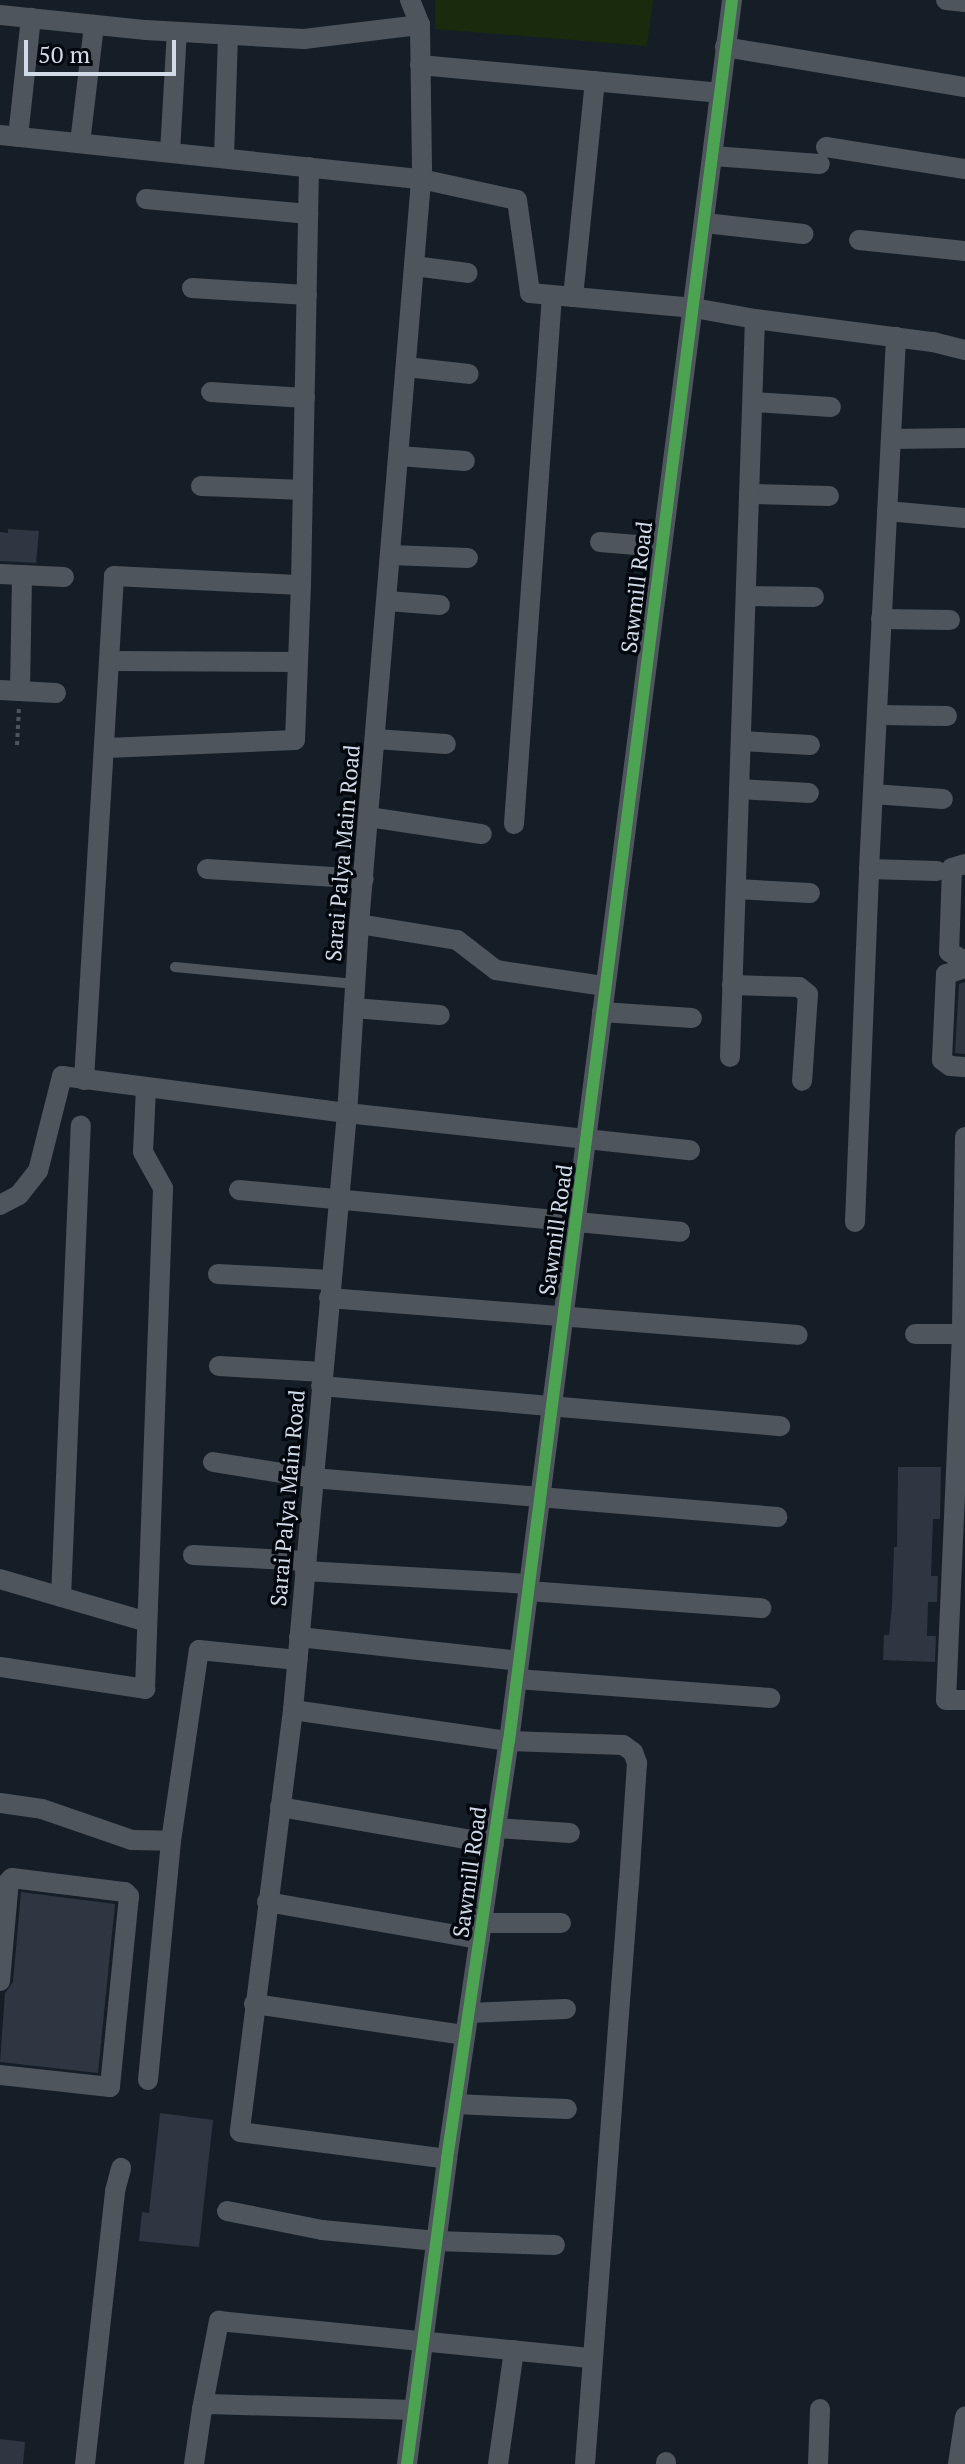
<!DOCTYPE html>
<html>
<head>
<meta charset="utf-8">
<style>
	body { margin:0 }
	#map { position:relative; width:965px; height:2464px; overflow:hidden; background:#151e27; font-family:"PT Serif",serif }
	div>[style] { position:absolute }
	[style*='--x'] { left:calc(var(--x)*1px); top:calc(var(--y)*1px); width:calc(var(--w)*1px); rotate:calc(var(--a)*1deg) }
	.green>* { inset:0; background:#1a2a0d }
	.building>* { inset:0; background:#2d3641 }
	.path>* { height:4px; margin-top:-2px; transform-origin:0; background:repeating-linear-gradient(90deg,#4e545b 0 4px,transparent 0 8px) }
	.service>* { height:10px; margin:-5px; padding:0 5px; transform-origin:5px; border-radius:5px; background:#4f555d }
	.minor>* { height:20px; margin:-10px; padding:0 10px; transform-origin:10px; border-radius:10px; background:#4f555d }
	.cycleway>* { height:12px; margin:-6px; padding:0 6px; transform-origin:6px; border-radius:6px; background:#4ca352 }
	span { translate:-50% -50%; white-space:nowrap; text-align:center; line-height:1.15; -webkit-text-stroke:7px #03070e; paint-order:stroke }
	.street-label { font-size:22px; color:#d2dce9 }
	.scale { position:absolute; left:24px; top:40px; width:152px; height:36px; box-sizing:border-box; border:4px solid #d2dce9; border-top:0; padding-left:10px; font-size:24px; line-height:28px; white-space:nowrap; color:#d2dce9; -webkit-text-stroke:6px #03070e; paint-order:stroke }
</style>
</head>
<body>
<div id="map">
	<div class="green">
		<div style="clip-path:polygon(435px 0,653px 0,647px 46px,435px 29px)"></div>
	</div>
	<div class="building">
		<div style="clip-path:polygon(8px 529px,39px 531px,36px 563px,0 561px,0 532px,8px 533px)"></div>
		<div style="clip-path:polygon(965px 982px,965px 1054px,955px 1053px,959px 984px)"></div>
		<div style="clip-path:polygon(898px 1467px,941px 1467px,940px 1519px,933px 1519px,931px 1576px,938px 1576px,937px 1602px,928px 1602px,927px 1636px,936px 1636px,935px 1662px,883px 1660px,884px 1635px,889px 1635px,892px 1606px,894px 1547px,897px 1547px)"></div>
		<div style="clip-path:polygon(21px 1892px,115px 1904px,98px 2073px,0 2062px,5px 1993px,13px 1982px)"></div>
		<div style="clip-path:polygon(160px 2113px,213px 2120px,199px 2247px,139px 2241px,142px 2212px,149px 2213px)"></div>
		<div style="clip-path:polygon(0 2439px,25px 2442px,23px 2464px,0 2464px)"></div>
	</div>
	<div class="path">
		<div style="--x:17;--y:745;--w:36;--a:-87"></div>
	</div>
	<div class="service">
		<div style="--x:175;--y:967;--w:181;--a:5.4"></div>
	</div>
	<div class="minor">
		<div style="--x:410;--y:0;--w:27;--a:68"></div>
		<div style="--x:420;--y:25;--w:144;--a:89.2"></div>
		<div style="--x:422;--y:169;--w:758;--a:94.77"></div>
		<div style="--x:359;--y:924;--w:189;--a:93.6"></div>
		<div style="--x:347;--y:1113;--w:599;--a:95.17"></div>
		<div style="--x:293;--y:1710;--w:425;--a:97.2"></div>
		<div style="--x:240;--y:2132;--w:209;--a:7.4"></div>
		<div style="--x:946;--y:0;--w:19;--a:6"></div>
		<div style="--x:0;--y:15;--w:147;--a:5.9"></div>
		<div style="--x:146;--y:30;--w:158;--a:3.3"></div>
		<div style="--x:304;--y:39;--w:117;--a:-6.9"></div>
		<div style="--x:725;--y:47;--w:243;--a:9.5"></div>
		<div style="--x:420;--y:65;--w:300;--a:5.3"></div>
		<div style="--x:0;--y:135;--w:423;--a:6"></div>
		<div style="--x:421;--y:179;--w:98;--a:12.3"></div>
		<div style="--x:517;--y:200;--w:94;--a:82"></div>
		<div style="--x:530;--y:293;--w:165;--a:5.2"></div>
		<div style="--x:694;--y:308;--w:62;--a:10.2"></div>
		<div style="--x:755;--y:319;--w:179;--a:7.4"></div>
		<div style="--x:933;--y:342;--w:33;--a:14"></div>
		<div style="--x:18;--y:137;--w:120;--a:-83.8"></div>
		<div style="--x:80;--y:143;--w:119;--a:-83.2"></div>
		<div style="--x:826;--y:147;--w:141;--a:9"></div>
		<div style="--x:170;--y:152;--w:120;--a:-86.7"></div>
		<div style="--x:713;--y:156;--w:107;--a:4.3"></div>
		<div style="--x:224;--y:157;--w:122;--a:-88.1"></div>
		<div style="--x:146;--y:199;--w:163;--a:5.3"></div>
		<div style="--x:705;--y:223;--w:99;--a:6.4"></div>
		<div style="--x:859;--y:240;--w:107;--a:5.9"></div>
		<div style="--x:414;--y:266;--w:54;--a:7.4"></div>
		<div style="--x:192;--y:288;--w:115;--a:3.5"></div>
		<div style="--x:573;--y:297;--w:217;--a:-84.2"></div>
		<div style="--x:406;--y:367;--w:63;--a:6.3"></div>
		<div style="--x:211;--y:392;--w:94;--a:3.7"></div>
		<div style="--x:753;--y:402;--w:78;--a:3.7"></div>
		<div style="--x:891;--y:439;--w:74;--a:-0.8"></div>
		<div style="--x:399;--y:456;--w:66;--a:4.3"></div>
		<div style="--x:201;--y:486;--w:102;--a:2.2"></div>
		<div style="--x:749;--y:494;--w:80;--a:1.4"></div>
		<div style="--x:887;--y:511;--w:78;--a:5.1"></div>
		<div style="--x:600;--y:542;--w:61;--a:4.7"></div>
		<div style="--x:391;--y:555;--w:77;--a:2.2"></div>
		<div style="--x:0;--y:574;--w:64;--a:2.7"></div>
		<div style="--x:746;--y:596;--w:68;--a:0.8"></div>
		<div style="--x:387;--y:601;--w:53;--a:4.3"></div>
		<div style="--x:881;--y:619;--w:69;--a:0.8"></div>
		<div style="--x:110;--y:661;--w:188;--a:0.3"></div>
		<div style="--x:0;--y:690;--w:56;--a:3.1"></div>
		<div style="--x:20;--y:691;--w:116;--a:-89"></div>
		<div style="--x:877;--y:715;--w:70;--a:0.8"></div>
		<div style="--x:376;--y:739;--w:70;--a:4.1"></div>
		<div style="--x:741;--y:741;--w:69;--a:3.3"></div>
		<div style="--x:106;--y:748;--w:189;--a:-2.4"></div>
		<div style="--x:295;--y:740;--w:155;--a:-87.8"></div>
		<div style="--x:739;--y:789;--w:70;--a:3.3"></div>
		<div style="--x:873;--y:794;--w:70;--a:4.1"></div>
		<div style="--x:369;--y:817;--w:114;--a:8.6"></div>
		<div style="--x:514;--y:824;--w:530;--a:-85.89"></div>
		<div style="--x:965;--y:864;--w:14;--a:163"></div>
		<div style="--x:952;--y:868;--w:84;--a:92"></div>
		<div style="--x:949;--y:952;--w:18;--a:29"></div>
		<div style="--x:207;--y:869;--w:157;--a:3.6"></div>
		<div style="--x:869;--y:869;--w:68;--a:1.7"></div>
		<div style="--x:736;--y:889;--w:74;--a:3.1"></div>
		<div style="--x:359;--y:924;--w:99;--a:9.3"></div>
		<div style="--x:457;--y:940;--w:49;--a:37.6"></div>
		<div style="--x:496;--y:970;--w:110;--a:8.4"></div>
		<div style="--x:965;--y:968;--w:20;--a:162"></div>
		<div style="--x:946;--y:974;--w:86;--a:92.7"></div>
		<div style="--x:942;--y:1060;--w:10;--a:37"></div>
		<div style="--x:950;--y:1066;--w:15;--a:4"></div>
		<div style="--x:732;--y:985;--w:67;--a:1.7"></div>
		<div style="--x:799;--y:987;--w:11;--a:38"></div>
		<div style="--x:808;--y:994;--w:87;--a:93.9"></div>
		<div style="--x:354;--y:1008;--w:86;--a:4.7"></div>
		<div style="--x:602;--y:1012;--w:90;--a:3.8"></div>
		<div style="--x:730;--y:1057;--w:738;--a:-88.06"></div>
		<div style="--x:84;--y:1080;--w:505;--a:-86.59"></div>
		<div style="--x:114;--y:576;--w:187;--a:2.8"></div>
		<div style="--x:301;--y:585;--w:418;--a:-88.9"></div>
		<div style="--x:965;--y:1137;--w:197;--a:90.9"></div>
		<div style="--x:962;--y:1334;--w:366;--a:92.5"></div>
		<div style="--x:946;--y:1700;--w:19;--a:0"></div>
		<div style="--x:239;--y:1190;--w:443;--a:5.4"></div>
		<div style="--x:0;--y:1205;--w:21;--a:-28"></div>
		<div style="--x:19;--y:1195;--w:31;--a:-52"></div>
		<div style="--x:38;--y:1171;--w:98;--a:-75.8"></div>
		<div style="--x:62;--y:1076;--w:287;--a:7.4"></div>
		<div style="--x:347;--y:1113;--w:345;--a:6.2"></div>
		<div style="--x:855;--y:1222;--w:353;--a:-87.7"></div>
		<div style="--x:869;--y:869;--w:533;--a:-87.09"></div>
		<div style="--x:218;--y:1274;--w:113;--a:3"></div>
		<div style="--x:329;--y:1298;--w:470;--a:4.5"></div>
		<div style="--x:915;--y:1334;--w:50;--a:0"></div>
		<div style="--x:219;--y:1366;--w:104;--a:3.3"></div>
		<div style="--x:321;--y:1386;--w:461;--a:5"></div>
		<div style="--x:213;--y:1462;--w:101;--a:9.1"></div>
		<div style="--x:313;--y:1478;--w:466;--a:4.8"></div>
		<div style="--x:193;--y:1555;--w:113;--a:3"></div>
		<div style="--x:305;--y:1571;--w:224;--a:3.3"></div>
		<div style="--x:0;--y:1579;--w:153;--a:16.3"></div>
		<div style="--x:528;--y:1591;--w:234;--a:4.2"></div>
		<div style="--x:61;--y:1597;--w:472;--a:-87.6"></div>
		<div style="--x:299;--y:1637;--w:221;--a:6.2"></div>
		<div style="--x:0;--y:1667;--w:147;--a:8.6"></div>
		<div style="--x:145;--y:1689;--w:501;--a:-87.94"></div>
		<div style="--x:163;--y:1188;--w:41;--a:-119.1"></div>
		<div style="--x:143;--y:1152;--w:64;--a:-87.3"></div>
		<div style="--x:517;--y:1679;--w:254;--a:4.3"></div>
		<div style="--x:293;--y:1710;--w:218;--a:8.2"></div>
		<div style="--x:509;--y:1741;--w:114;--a:2"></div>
		<div style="--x:623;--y:1745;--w:12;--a:35"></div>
		<div style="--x:633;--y:1752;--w:12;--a:70"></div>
		<div style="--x:637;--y:1763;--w:119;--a:93.8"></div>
		<div style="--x:629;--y:1882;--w:584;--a:94.32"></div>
		<div style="--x:0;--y:1803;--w:42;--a:8.1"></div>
		<div style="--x:42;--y:1809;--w:95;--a:19"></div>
		<div style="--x:132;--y:1840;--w:39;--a:1"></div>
		<div style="--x:280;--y:1807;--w:217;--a:9.8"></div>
		<div style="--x:496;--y:1828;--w:74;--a:3.9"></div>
		<div style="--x:267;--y:1902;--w:216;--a:9.9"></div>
		<div style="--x:482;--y:1923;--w:79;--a:0"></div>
		<div style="--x:0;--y:1981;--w:100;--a:-84.9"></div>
		<div style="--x:9;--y:1881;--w:4;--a:-45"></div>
		<div style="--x:12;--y:1878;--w:114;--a:7.1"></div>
		<div style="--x:125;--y:1892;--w:6;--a:45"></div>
		<div style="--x:129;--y:1896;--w:192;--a:95.7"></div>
		<div style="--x:110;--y:2087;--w:111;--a:-173.8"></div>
		<div style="--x:254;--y:2004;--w:213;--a:8.4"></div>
		<div style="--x:469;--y:2013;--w:97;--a:-2.4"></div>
		<div style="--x:148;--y:2080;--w:240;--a:-84.5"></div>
		<div style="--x:171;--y:1841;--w:193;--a:-81.7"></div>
		<div style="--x:199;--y:1650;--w:99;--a:5.8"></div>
		<div style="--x:455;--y:2104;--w:112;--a:2.6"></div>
		<div style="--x:227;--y:2211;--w:97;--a:11.3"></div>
		<div style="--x:322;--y:2230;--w:115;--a:5.5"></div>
		<div style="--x:436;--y:2241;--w:119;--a:1.9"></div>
		<div style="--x:202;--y:2409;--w:90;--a:-79.1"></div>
		<div style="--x:219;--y:2321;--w:375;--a:5.7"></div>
		<div style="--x:85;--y:2464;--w:275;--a:-83.7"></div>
		<div style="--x:115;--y:2191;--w:24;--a:-75"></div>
		<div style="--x:194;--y:2464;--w:56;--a:-81.7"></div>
		<div style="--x:202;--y:2409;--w:9;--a:-36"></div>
		<div style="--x:209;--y:2404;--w:205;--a:1.7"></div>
		<div style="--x:407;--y:2464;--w:308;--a:-82.5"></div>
		<div style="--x:447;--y:2159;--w:423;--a:-81.6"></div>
		<div style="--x:509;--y:1741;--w:1755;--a:-82.7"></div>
		<div style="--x:498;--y:2464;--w:115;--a:-82"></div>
		<div style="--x:666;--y:2464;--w:2;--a:-90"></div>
		<div style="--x:818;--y:2464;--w:55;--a:-87.9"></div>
		<div style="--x:958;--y:2464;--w:48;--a:-81.5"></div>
	</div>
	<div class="cycleway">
		<div style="--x:407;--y:2464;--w:308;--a:-82.5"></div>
		<div style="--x:447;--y:2159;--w:423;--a:-81.6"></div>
		<div style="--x:509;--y:1741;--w:1755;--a:-82.7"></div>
	</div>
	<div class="street-label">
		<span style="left:636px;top:587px;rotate:-83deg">Sawmill Road</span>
		<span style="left:342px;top:853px;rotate:-85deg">Sarai Palya Main Road</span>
		<span style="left:555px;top:1230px;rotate:-82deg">Sawmill Road</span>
		<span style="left:287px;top:1498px;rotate:-85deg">Sarai Palya Main Road</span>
		<span style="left:469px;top:1872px;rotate:-82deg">Sawmill Road</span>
	</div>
	<div class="scale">50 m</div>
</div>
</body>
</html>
